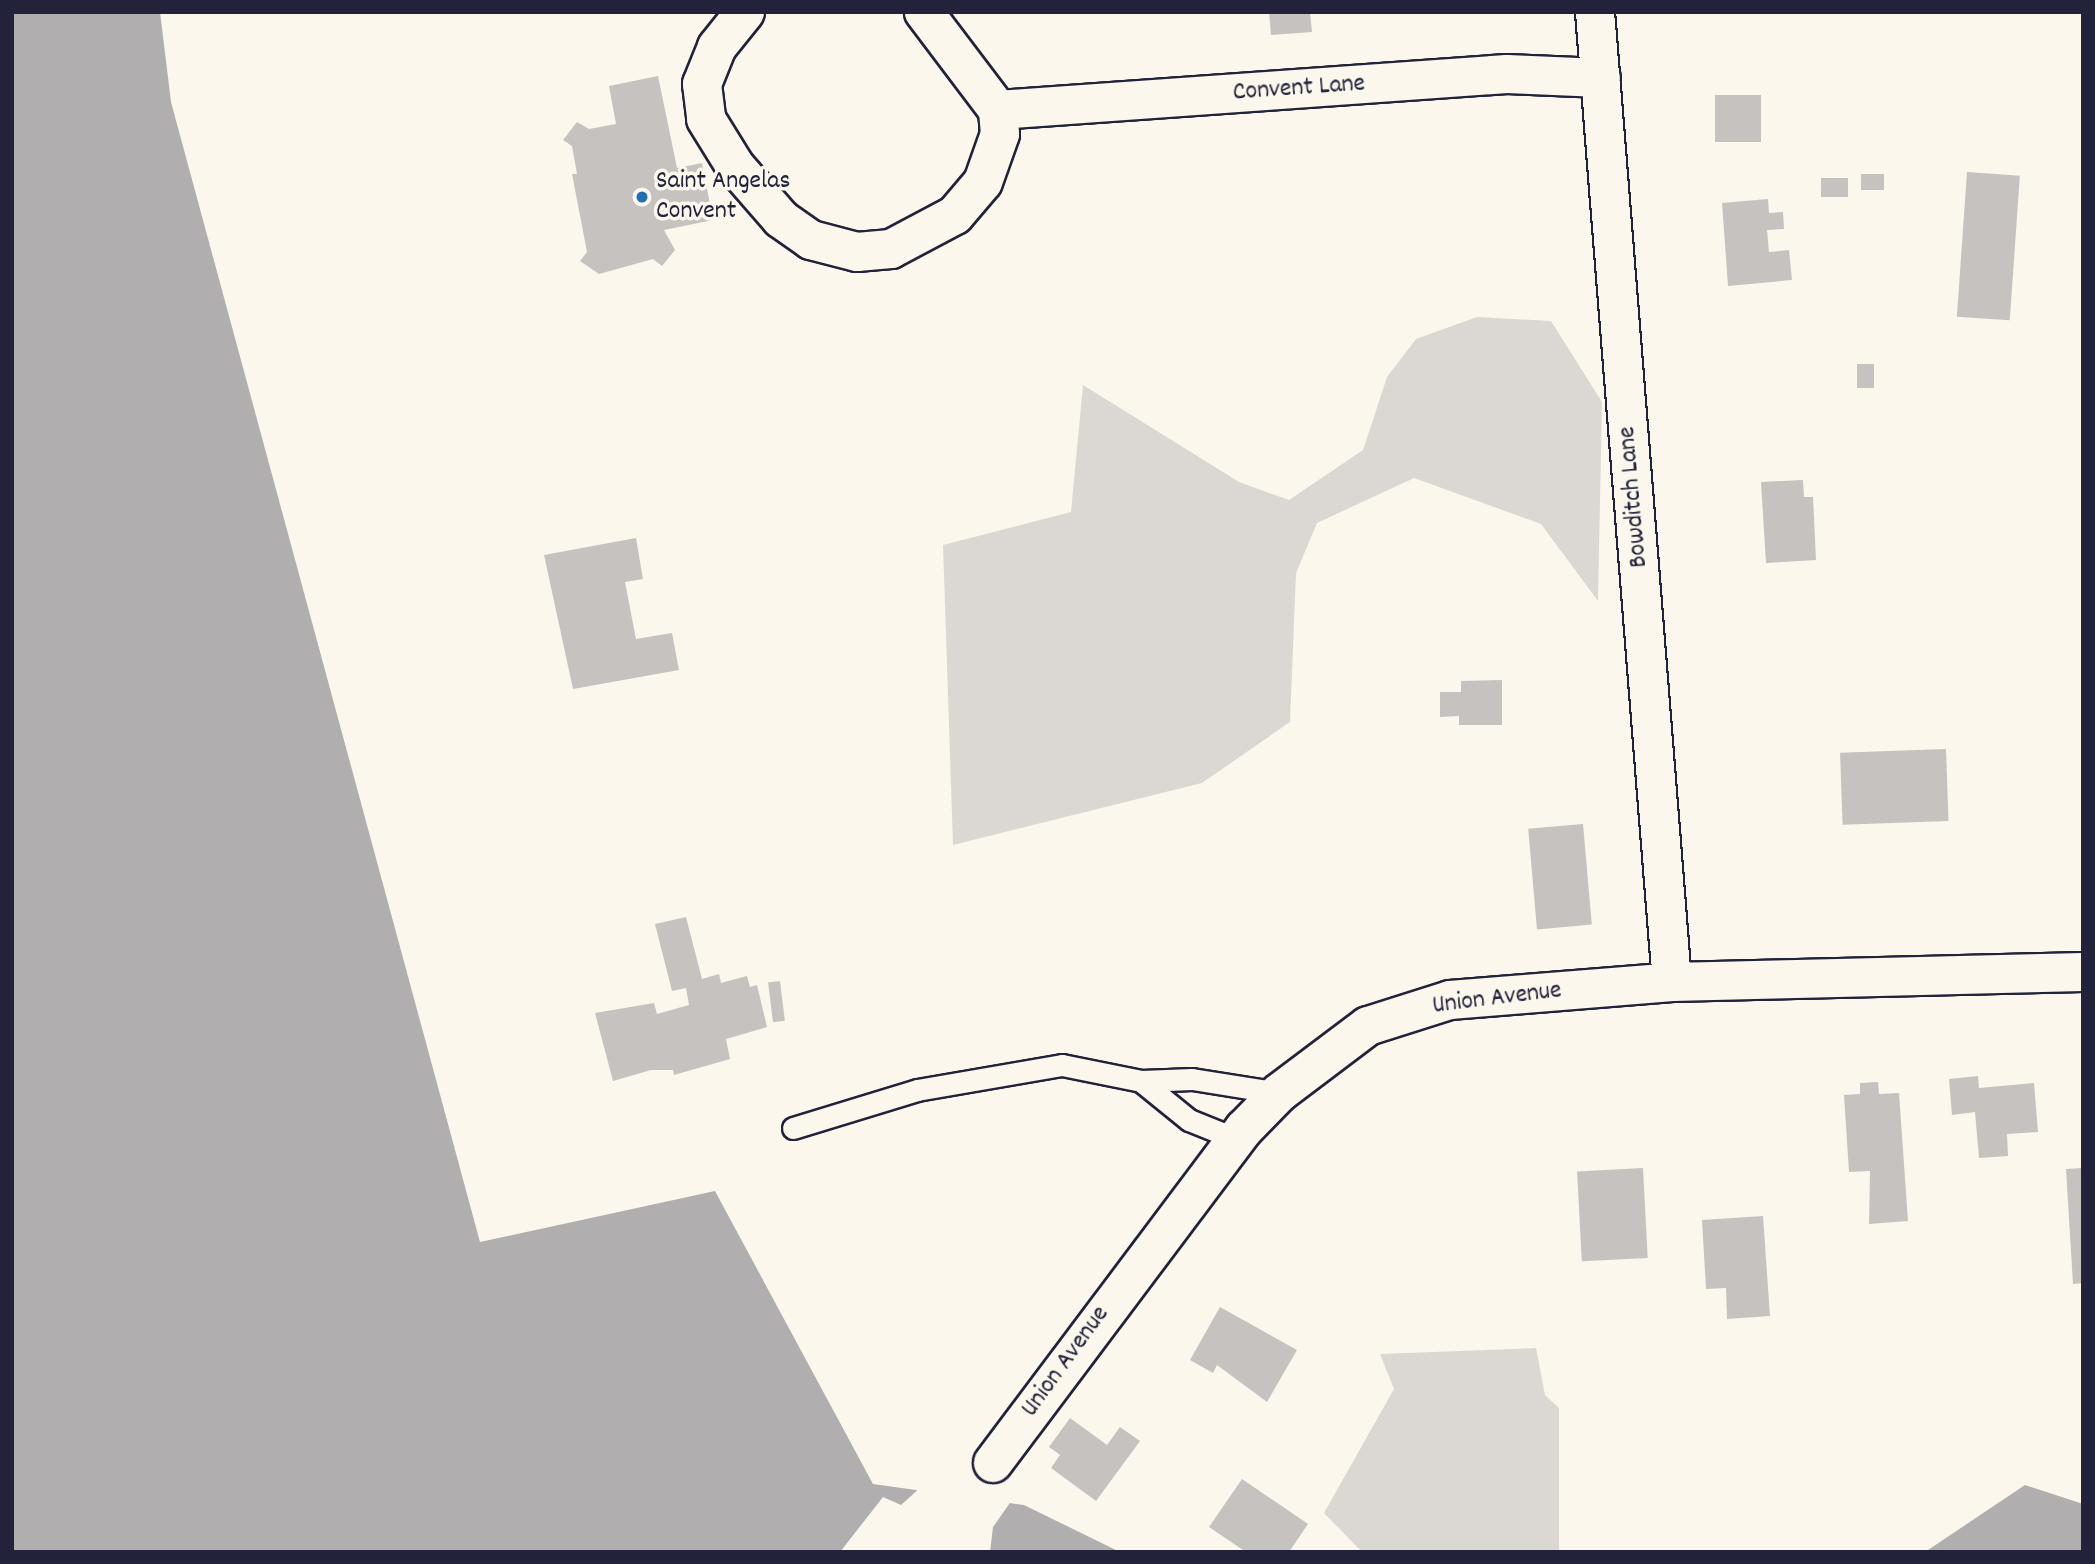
<!DOCTYPE html>
<html>
<head>
<meta charset="utf-8">
<style>
	body { margin:0 }
	#map { position:relative; width:2095px; height:1564px; overflow:hidden; background:#fbf7ec; font-family:Dekko,sans-serif }
	div>[style] { position:absolute }
	[style*='--x'] { left:calc(var(--x)*1px); top:calc(var(--y)*1px); width:calc(var(--w)*1px); rotate:calc(var(--a)*1deg) }
	.green>* { inset:0; background:#dbd8d3 }
	.water>* { inset:0; background:#b1aeb0 }
	.pier>* { inset:0; background:#fbf7ec }
	.building>* { inset:0; background:#c6c2c0; transform-origin:0 0 }
	.roads { filter:drop-shadow(2px 0 #22223b) drop-shadow(-2px 0 #22223b) drop-shadow(0 2px #22223b) drop-shadow(0 -2px #22223b) }
	.lane>* { height:21px; margin:-10.5px; padding:0 10.5px; transform-origin:10.5px; border-radius:10.5px; background:#fbf7ec }
	.street>* { height:38px; margin:-19px; padding:0 19px; transform-origin:19px; border-radius:19px; background:#fbf7ec }
	.secondary>* { height:38px; margin:-19px; padding:0 19px; transform-origin:19px; border-radius:19px; background:#fbf7ec }
	.dots>* { width:19px; height:19px; translate:-50% -50%; box-sizing:border-box; border:4px solid #fbf7ec; border-radius:50% }
	span { translate:-50% -50%; white-space:nowrap; text-align:center; line-height:1.15; -webkit-text-stroke:7px #fbf7ec; paint-order:stroke }
	.street-label { font-size:26px; color:#22223b }
	.poi-label { font-size:26px; color:#22223b }
	.left { translate:0 -50%; text-align:left }
	.frame { position:absolute; inset:0; border:14px solid #22223b; pointer-events:none }
</style>
</head>
<body>
<div id="map">
	<div class="green">
		<div style="clip-path:polygon(1477px 317px,1551px 321px,1602px 402px,1598px 601px,1541px 524px,1414px 478px,1317px 523px,1296px 573px,1290px 722px,1202px 783px,953px 845px,943px 545px,1071px 512px,1083px 385px,1239px 482px,1289px 500px,1363px 450px,1387px 377px,1416px 339px)"></div>
		<div style="clip-path:polygon(1536px 1348px,1545px 1395px,1559px 1408px,1559px 1552px,1362px 1552px,1324px 1513px,1394px 1389px,1380px 1354px)"></div>
	</div>
	<div class="water">
		<div style="clip-path:polygon(12px 12px,160px 12px,171px 102px,480px 1242px,715px 1191px,873px 1484px,1024px 1505px,1120px 1552px,12px 1552px)"></div>
		<div style="clip-path:polygon(2025px 1485px,2083px 1504px,2083px 1552px,1925px 1552px)"></div>
	</div>
	<div class="pier">
		<div style="clip-path:polygon(921px 1487px,1012px 1500px,993px 1527px,990px 1552px,840px 1552px,883px 1497px,901px 1505px)"></div>
	</div>
	<div class="building">
		<div style="clip-path:polygon(1269px 12px,1310px 12px,1312px 32px,1271px 35px)"></div>
		<div style="clip-path:polygon(658px 76px,677px 168px,702px 163px,713px 220px,664px 230px,675px 250px,662px 266px,653px 259px,599px 274px,580px 261px,587px 252px,572px 174px,577px 174px,572px 146px,563px 140px,577px 122px,589px 129px,616px 124px,609px 86px)"></div>
		<div style="left:1761px;top:95px;width:47px;height:46px;rotate:90deg"></div>
		<div style="left:1967px;top:172px;width:53px;height:145px;rotate:4deg"></div>
		<div style="left:1861px;top:174px;width:23px;height:16px"></div>
		<div style="left:1848px;top:178px;width:19px;height:27px;rotate:90deg"></div>
		<div style="clip-path:polygon(1768px 199px,1769px 213px,1783px 212px,1784px 229px,1767px 230px,1769px 252px,1789px 250px,1792px 280px,1728px 286px,1722px 203px)"></div>
		<div style="left:1857px;top:364px;width:17px;height:24px"></div>
		<div style="clip-path:polygon(1803px 480px,1804px 497px,1813px 497px,1816px 560px,1766px 563px,1761px 482px)"></div>
		<div style="clip-path:polygon(636px 538px,643px 579px,625px 582px,636px 639px,672px 633px,679px 670px,573px 689px,544px 555px)"></div>
		<div style="clip-path:polygon(1502px 680px,1502px 725px,1459px 725px,1459px 716px,1440px 717px,1440px 692px,1461px 692px,1461px 681px)"></div>
		<div style="left:1946px;top:749px;width:72px;height:106px;rotate:88deg"></div>
		<div style="left:1583px;top:824px;width:101px;height:55px;rotate:85deg"></div>
		<div style="clip-path:polygon(686px 917px,702px 979px,719px 974px,721px 983px,747px 976px,750px 987px,757px 985px,767px 1027px,726px 1039px,730px 1059px,674px 1075px,673px 1070px,651px 1070px,613px 1081px,595px 1013px,654px 1003px,657px 1014px,689px 1005px,686px 988px,672px 991px,655px 924px)"></div>
		<div style="left:780px;top:981px;width:40px;height:12px;rotate:83deg"></div>
		<div style="clip-path:polygon(1978px 1076px,1979px 1088px,2034px 1083px,2038px 1132px,2007px 1134px,2008px 1156px,1979px 1158px,1975px 1112px,1952px 1115px,1949px 1079px)"></div>
		<div style="clip-path:polygon(1878px 1082px,1879px 1094px,1899px 1093px,1908px 1221px,1869px 1224px,1870px 1171px,1849px 1172px,1844px 1095px,1860px 1094px,1860px 1083px)"></div>
		<div style="left:1643px;top:1168px;width:90px;height:66px;rotate:87deg"></div>
		<div style="clip-path:polygon(2083px 1168px,2083px 1283px,2073px 1284px,2066px 1169px)"></div>
		<div style="clip-path:polygon(1763px 1216px,1770px 1316px,1727px 1319px,1726px 1288px,1706px 1289px,1702px 1220px)"></div>
		<div style="clip-path:polygon(1220px 1307px,1297px 1350px,1267px 1402px,1217px 1365px,1213px 1373px,1190px 1360px)"></div>
		<div style="clip-path:polygon(1070px 1418px,1107px 1445px,1120px 1427px,1140px 1441px,1096px 1501px,1051px 1468px,1060px 1455px,1049px 1447px)"></div>
		<div style="clip-path:polygon(1242px 1479px,1308px 1524px,1289px 1552px,1246px 1552px,1209px 1527px)"></div>
	</div>
	<div class="roads">
		<div class="lane">
			<div style="--x:1141;--y:1081;--w:62;--a:39.1"></div>
			<div style="--x:1189;--y:1120;--w:51;--a:22"></div>
			<div style="--x:793;--y:1128;--w:130;--a:-17"></div>
			<div style="--x:917;--y:1090;--w:147;--a:-9.8"></div>
			<div style="--x:1062;--y:1065;--w:81;--a:11.4"></div>
			<div style="--x:1141;--y:1081;--w:51;--a:-2.2"></div>
			<div style="--x:1192;--y:1079;--w:88;--a:9.1"></div>
		</div>
		<div class="street">
			<div style="--x:745;--y:12;--w:45;--a:128.7"></div>
			<div style="--x:717;--y:47;--w:40;--a:112"></div>
			<div style="--x:702;--y:84;--w:35;--a:83"></div>
			<div style="--x:706;--y:119;--w:55;--a:58.3"></div>
			<div style="--x:735;--y:166;--w:70;--a:49"></div>
			<div style="--x:781;--y:219;--w:37;--a:35"></div>
			<div style="--x:811;--y:240;--w:48;--a:14.6"></div>
			<div style="--x:857;--y:252;--w:34;--a:-5"></div>
			<div style="--x:891;--y:249;--w:72;--a:-28"></div>
			<div style="--x:955;--y:215;--w:43;--a:-49.7"></div>
			<div style="--x:983;--y:182;--w:51;--a:-70.5"></div>
			<div style="--x:1000;--y:134;--w:24;--a:-95"></div>
			<div style="--x:998;--y:110;--w:123;--a:-127.1"></div>
			<div style="--x:1595;--y:12;--w:973;--a:85.46"></div>
			<div style="--x:998;--y:110;--w:510;--a:-4.05"></div>
			<div style="--x:1507;--y:74;--w:94;--a:2.4"></div>
		</div>
		<div class="secondary">
			<div style="--x:993;--y:1463;--w:418;--a:-53.1"></div>
			<div style="--x:1244;--y:1129;--w:50;--a:-45.8"></div>
			<div style="--x:1279;--y:1093;--w:111;--a:-37"></div>
			<div style="--x:1368;--y:1026;--w:86;--a:-17.6"></div>
			<div style="--x:1450;--y:1000;--w:223;--a:-4.6"></div>
			<div style="--x:1672;--y:982;--w:411;--a:-1.4"></div>
		</div>
	</div>
	<div class="dots">
		<div style="left:642px;top:197px;background:#1f6fb2"></div>
	</div>
	<div class="street-label">
		<span style="left:1299px;top:89px;rotate:-4deg">Convent Lane</span>
		<span style="left:1634px;top:497px;rotate:-95deg">Bowditch Lane</span>
		<span style="left:1497px;top:999px;rotate:-7deg">Union Avenue</span>
		<span style="left:1066px;top:1362px;rotate:-54deg">Union Avenue</span>
	</div>
	<div class="poi-label">
		<span class="left" style="left:656px;top:197px">Saint Angelas<br>Convent</span>
	</div>
	<div class="frame"></div>
</div>
</body>
</html>
